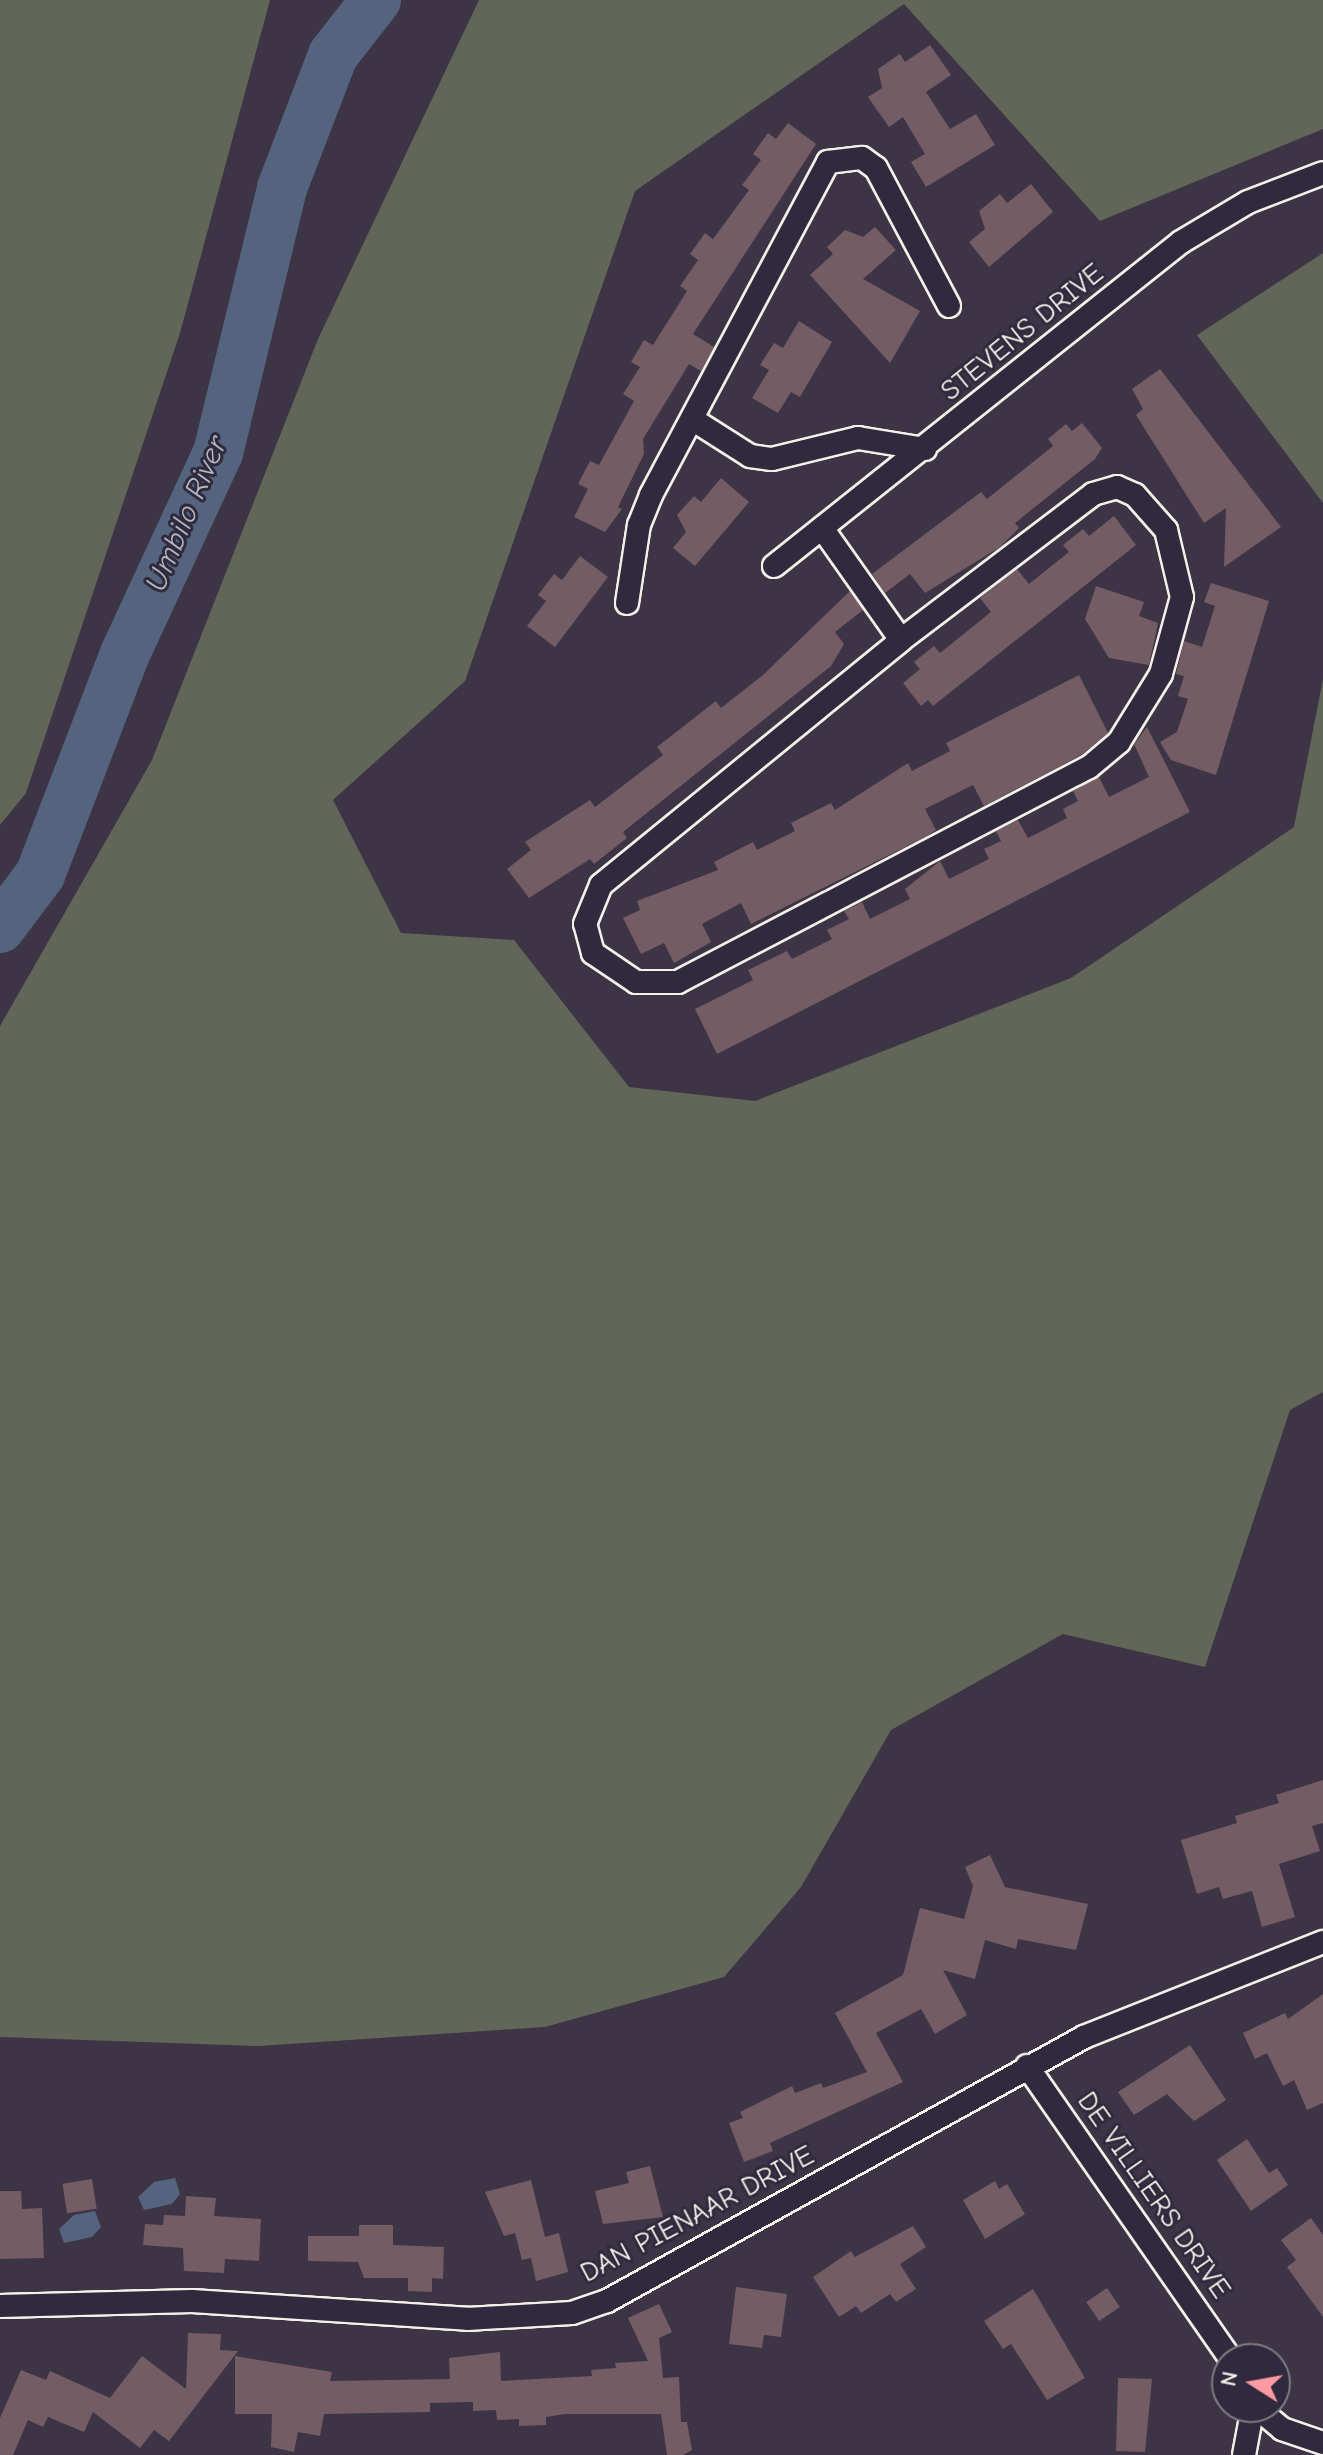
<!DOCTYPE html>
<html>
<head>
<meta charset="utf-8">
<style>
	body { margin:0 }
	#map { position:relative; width:1323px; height:2455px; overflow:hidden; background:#3d3445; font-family:"Comic Neue",sans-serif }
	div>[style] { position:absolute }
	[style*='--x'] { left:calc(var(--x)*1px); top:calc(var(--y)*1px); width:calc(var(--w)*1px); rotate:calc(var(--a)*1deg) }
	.green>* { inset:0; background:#626658 }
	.water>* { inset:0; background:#54637e }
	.river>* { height:50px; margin:-25px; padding:0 25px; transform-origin:25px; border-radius:25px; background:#54637e }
	.building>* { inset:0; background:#745c65; transform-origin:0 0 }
	.roads { filter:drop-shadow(2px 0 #f4f1e8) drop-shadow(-2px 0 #f4f1e8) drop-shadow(0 2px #f4f1e8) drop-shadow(0 -2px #f4f1e8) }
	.minor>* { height:22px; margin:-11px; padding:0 11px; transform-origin:11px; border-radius:11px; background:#2f2a3d }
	span { translate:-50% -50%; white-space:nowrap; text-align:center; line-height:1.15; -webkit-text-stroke:6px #2f2a3d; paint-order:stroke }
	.street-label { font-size:28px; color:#f4f1e8 }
	.water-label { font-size:30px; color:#b4b8be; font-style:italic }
	.north { position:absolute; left:1211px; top:2343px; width:80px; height:80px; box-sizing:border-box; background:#2f2a3d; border:2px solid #7e7a81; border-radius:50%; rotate:281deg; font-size:22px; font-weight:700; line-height:32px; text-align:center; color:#f4f1e8 }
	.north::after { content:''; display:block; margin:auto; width:28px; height:36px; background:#ff9aa2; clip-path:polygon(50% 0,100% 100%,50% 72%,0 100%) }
</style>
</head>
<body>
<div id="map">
	<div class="green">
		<div style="clip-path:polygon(0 0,270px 0,180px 333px,26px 793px,0 825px)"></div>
		<div style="clip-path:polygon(479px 0,1323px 0,1323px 129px,1100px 221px,904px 4px,635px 191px,465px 681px,333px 800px,401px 933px,514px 940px,629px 1087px,755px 1101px,1071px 978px,1294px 827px,1323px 679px,1323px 1392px,1290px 1410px,1205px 1667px,1063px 1634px,891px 1730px,801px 1887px,724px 1977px,545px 2027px,259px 2046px,0 2037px,0 1026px,152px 760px,318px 339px)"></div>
		<div style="clip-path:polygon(1323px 253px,1323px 503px,1197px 335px)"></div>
	</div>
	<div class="water">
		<div style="clip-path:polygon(175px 2178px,180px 2194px,172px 2204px,144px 2210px,138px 2197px,154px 2182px)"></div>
		<div style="clip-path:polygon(95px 2211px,101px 2227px,92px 2237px,64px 2243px,59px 2229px,74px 2215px)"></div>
	</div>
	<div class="river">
		<div style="--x:0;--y:928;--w:66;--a:-53"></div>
		<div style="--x:40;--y:875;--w:235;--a:-69"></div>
		<div style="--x:124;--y:656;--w:224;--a:-65.2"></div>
		<div style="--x:218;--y:453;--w:273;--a:-76.4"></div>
		<div style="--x:282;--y:188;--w:142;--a:-69"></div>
		<div style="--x:333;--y:55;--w:70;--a:-52"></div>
	</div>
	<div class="building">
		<div style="clip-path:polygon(930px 45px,951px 75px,926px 92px,950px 129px,976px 114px,995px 145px,926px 187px,911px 162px,925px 154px,903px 117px,889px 127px,868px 97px,882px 88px,878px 69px,900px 54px,905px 62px)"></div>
		<div style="clip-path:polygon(788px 123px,816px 144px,693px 334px,714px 347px,701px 371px,689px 364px,643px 439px,644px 454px,618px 507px,622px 509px,605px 532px,574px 517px,588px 489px,578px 484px,590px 461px,599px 465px,634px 401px,623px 394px,640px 367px,631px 362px,644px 340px,653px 345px,687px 291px,680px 286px,698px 260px,690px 254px,705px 233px,713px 239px,749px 190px,742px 185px,761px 160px,753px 154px,768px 133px,776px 139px)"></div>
		<div style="clip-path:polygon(1031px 184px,1053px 212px,989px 267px,969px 242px,985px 229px,979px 211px,1000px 194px,1007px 203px)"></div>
		<div style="clip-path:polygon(875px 227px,896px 250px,863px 279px,920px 311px,890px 363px,810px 275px,833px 254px,827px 247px,845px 230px,863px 237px)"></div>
		<div style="clip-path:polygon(799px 321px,832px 342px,800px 397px,791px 392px,778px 413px,752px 398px,769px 370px,760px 365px,774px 343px,783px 348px)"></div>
		<div style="clip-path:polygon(1160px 369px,1281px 527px,1224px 567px,1226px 508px,1204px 523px,1136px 415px,1143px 409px,1132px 389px)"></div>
		<div style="clip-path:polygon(1082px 423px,1102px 448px,1095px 459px,1015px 523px,1019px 528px,1000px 547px,925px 593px,910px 574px,885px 593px,872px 574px,981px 492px,987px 499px,1053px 446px,1048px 439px,1066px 424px,1072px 431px)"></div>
		<div style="clip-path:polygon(721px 478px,749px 502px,695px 566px,673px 548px,686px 532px,677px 515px,694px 496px,701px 502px)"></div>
		<div style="clip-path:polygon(1114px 516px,1136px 545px,933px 706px,928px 700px,921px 706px,903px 683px,920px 669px,914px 662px,934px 646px,940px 653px,991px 612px,980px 598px,1017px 569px,1029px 584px,1069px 552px,1063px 545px,1083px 529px,1089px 536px)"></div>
		<div style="clip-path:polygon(580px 556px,608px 577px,555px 647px,527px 626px,546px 601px,538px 595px,554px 574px,562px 580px)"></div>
		<div style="clip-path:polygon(1211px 583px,1269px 601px,1216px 775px,1171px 760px,1160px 742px,1177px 732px,1188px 699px,1178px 696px,1184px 676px,1176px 674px,1184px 641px,1202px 647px,1215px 606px,1204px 602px)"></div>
		<div style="clip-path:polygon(1096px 586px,1144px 602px,1139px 616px,1158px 623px,1149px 665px,1109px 658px,1085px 619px)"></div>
		<div style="clip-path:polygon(850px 591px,863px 610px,835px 632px,844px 644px,831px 666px,623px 832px,627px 838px,594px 864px,590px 859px,529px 898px,507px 869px,531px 850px,525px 842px,590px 800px,595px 807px,633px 778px,663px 755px,657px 747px,716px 701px,721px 708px,763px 675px)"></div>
		<div style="clip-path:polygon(1079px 675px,1108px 733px,1081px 755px,984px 806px,973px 785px,925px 809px,936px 830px,927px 836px,751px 924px,741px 903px,702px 924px,711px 942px,674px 963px,664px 943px,641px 954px,623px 918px,640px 910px,637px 901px,718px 870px,714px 862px,753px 842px,757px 850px,795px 831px,791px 823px,831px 803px,835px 810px,908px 763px,912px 771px,950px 751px,946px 743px)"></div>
		<div style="clip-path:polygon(1147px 727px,1190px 812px,717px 1054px,695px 1009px,753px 980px,748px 970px,787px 951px,792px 959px,832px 939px,827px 930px,849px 919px,844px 911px,862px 902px,870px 919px,910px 899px,905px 889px,940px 861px,949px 879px,989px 859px,984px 849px,1001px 841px,996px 831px,1018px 820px,1028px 838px,1067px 818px,1063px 809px,1078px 801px,1073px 791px,1099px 777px,1109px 797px,1149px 777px,1134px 744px)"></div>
		<div style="clip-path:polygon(1323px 1780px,1323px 1823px,1312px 1826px,1320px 1851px,1279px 1864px,1295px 1917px,1262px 1927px,1252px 1891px,1223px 1899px,1219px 1887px,1197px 1894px,1181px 1840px,1237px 1823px,1235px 1816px,1279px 1803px,1276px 1795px)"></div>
		<div style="clip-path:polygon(990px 1855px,1005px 1887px,1088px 1904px,1076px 1950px,1018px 1939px,1016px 1949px,985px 1940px,975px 1979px,943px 1970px,967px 2015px,935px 2034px,921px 2009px,876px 2033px,903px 2082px,770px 2143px,773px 2151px,744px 2162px,729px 2123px,743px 2118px,740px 2112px,792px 2086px,795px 2093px,821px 2083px,823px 2088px,867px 2072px,835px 2013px,903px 1975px,920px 1908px,964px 1919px,973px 1886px,965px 1867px)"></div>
		<div style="clip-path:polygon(1323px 1994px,1323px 2103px,1307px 2110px,1294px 2080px,1283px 2086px,1267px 2053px,1255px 2059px,1243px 2033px,1285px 2013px,1288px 2019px)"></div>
		<div style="clip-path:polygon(1190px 2045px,1226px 2100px,1194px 2121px,1167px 2094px,1134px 2115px,1118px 2092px)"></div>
		<div style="clip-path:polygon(1247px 2139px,1269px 2173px,1277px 2168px,1288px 2185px,1251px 2211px,1217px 2160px)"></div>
		<div style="clip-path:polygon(650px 2166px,663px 2217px,603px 2224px,595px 2191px,629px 2183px,626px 2172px)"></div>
		<div style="left:92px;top:2179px;width:30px;height:30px;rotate:81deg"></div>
		<div style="clip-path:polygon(531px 2180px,545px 2237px,559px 2233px,568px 2272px,536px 2281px,531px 2258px,522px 2260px,515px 2233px,504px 2236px,485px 2192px)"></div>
		<div style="clip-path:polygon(995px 2181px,999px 2189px,1007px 2184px,1025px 2214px,985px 2239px,963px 2200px)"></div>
		<div style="clip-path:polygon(0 2191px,21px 2191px,22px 2209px,42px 2208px,44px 2258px,0 2259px)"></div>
		<div style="clip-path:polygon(186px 2196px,216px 2198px,214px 2216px,261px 2219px,259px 2261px,225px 2259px,224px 2273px,184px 2271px,183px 2248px,143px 2245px,145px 2224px,163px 2225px,164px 2215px,185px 2216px)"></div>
		<div style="clip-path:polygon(1311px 2218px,1323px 2235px,1323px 2317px,1287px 2267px,1296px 2260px,1281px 2240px)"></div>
		<div style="clip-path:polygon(359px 2225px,393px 2225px,393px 2245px,444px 2247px,443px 2279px,432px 2278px,432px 2292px,408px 2291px,408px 2278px,364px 2278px,358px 2262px,308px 2261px,308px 2236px,359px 2236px)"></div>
		<div style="clip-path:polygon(913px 2226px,926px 2247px,900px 2264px,916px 2289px,896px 2302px,890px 2294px,861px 2313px,856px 2306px,839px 2317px,813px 2277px,851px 2251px,855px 2257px)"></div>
		<div style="clip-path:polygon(736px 2287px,787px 2294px,781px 2337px,764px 2335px,762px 2348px,729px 2344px)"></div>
		<div style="left:1107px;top:2288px;width:23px;height:25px;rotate:56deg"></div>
		<div style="clip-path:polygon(1033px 2289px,1085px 2378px,1047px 2400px,1011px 2344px,1003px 2349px,984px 2321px)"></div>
		<div style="clip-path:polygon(659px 2304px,672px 2332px,659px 2338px,663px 2378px,679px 2377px,681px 2422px,687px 2422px,692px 2450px,683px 2455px,667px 2455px,661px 2414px,565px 2414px,546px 2417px,546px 2425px,519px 2426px,519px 2419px,497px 2420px,496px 2410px,473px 2411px,473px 2402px,430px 2403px,430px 2412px,324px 2414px,320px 2436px,298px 2432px,294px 2452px,271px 2447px,272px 2414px,235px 2414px,235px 2356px,332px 2372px,330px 2381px,450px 2379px,449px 2358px,500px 2352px,501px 2381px,592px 2376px,591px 2370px,616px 2368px,615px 2363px,648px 2361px,628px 2318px)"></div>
		<div style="clip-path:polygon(188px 2333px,221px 2334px,220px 2350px,238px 2351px,169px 2441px,154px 2430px,140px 2448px,93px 2412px,84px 2432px,48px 2417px,43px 2427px,28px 2420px,13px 2455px,0 2455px,0 2418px,21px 2370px,46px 2380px,50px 2371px,110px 2398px,142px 2356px,186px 2389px)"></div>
		<div style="clip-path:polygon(1118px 2378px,1152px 2379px,1145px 2452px,1116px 2451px)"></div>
	</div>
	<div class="roads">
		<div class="minor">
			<div style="--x:692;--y:419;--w:69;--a:32.5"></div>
			<div style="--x:750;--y:456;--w:22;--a:8"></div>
			<div style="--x:772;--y:459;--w:89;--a:-13.7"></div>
			<div style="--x:858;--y:438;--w:68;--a:9.3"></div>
			<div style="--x:1117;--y:487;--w:20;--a:24"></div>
			<div style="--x:1135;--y:495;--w:47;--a:48.5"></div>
			<div style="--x:1166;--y:530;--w:69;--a:76.6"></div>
			<div style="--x:1182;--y:597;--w:80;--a:105.3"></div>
			<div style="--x:1161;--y:674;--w:80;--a:121.7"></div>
			<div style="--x:1119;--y:742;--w:39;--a:140"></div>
			<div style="--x:1089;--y:767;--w:464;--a:152.4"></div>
			<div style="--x:678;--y:982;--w:42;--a:180"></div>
			<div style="--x:636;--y:982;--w:52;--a:-146"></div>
			<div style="--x:593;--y:953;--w:30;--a:-105"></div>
			<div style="--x:585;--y:924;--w:42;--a:-67.7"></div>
			<div style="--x:601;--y:885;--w:387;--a:-39.2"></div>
			<div style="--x:901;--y:640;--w:241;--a:-37.2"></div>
			<div style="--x:1093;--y:494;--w:25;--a:-16"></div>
			<div style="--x:822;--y:528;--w:137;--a:54.8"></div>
			<div style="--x:774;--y:566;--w:520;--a:-38.52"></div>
			<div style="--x:1181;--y:242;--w:78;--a:-30.8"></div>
			<div style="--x:1248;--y:202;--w:80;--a:-21.1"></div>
			<div style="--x:627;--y:603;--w:79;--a:-81.3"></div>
			<div style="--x:639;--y:525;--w:32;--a:-68"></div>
			<div style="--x:651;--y:495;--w:377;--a:-62"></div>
			<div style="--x:828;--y:162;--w:34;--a:-7"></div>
			<div style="--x:862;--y:158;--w:17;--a:36"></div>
			<div style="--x:876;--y:168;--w:156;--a:62.1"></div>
			<div style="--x:1027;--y:2066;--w:357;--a:55.2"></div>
			<div style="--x:0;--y:2306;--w:192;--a:-1.5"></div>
			<div style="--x:192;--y:2301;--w:276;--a:3.7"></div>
			<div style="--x:467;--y:2319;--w:105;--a:-3.3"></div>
			<div style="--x:572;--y:2313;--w:37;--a:-19"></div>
			<div style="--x:607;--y:2301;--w:545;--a:-28.96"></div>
			<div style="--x:1084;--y:2037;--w:257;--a:-21.7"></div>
			<div style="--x:1256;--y:2407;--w:34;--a:40"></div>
			<div style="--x:1282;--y:2429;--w:43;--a:18.9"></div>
			<div style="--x:1244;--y:2455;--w:49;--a:-79.4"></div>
		</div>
	</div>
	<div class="street-label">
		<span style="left:1022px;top:332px;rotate:-39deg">STEVENS DRIVE</span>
		<span style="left:1154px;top:2195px;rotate:55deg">DE VILLIERS DRIVE</span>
		<span style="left:697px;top:2214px;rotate:-28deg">DAN PIENAAR DRIVE</span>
	</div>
	<div class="water-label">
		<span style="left:187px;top:514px;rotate:-67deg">Umbilo River</span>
	</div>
	<div class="north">N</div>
</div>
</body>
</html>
